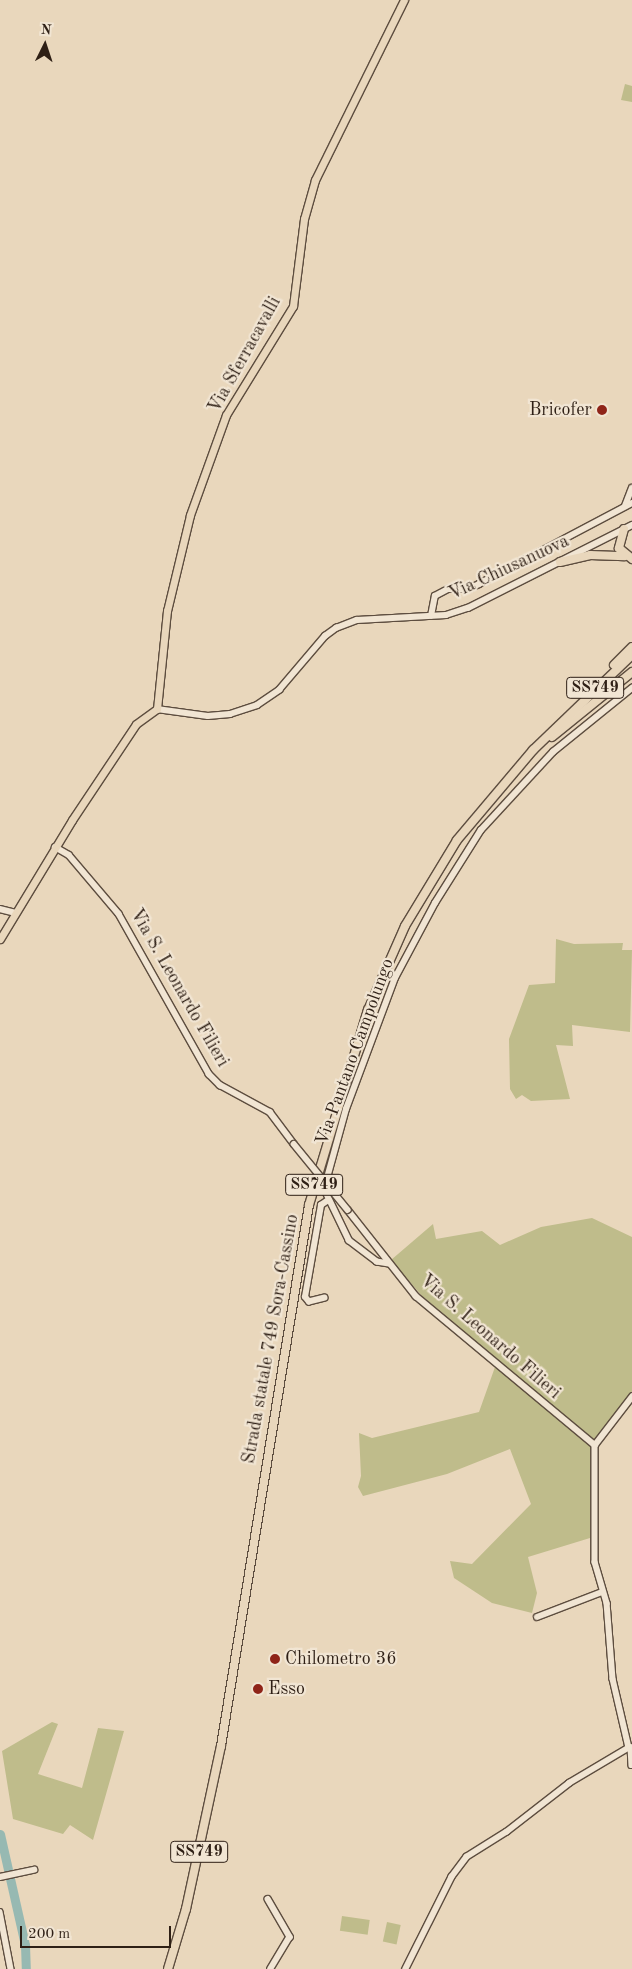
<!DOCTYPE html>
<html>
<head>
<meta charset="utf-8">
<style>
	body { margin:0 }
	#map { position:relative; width:632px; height:1969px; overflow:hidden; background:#e9d7bc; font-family:"Old Standard TT",serif }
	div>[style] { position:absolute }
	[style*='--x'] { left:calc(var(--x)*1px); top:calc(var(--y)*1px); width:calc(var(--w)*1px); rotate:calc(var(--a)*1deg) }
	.green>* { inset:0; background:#bfbc8b; transform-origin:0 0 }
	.river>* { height:9px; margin:-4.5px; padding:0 4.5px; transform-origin:4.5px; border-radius:4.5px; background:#97b9b2 }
	.roads { filter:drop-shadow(1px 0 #5d4d3f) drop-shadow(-1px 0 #5d4d3f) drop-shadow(0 1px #5d4d3f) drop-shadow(0 -1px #5d4d3f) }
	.minor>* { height:5.5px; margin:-2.75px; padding:0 2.75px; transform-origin:2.75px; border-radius:2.75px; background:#f1e5d3 }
	.major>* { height:7px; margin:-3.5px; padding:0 3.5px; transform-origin:3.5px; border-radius:3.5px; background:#e9d7bc }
	.highway>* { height:8px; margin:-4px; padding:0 4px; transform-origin:4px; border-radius:4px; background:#e9d7bc }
	.bridges { filter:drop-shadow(1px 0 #5d4d3f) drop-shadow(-1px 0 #5d4d3f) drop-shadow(0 1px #5d4d3f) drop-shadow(0 -1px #5d4d3f) }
	.minor-bridge>* { height:5.5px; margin:-2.75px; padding:0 2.75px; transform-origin:2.75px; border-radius:2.75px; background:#f1e5d3 }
	.dots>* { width:14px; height:14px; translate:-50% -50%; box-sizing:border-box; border:2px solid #f1e5d3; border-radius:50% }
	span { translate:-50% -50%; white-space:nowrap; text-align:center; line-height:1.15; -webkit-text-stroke:4.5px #f1e5d3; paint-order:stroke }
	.shield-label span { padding:1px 4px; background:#f1e5d3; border:1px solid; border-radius:4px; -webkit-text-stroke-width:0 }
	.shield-label { font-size:16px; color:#2e1f15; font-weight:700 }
	.street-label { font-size:18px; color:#2e1f15 }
	.poi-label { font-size:18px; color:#2e1f15 }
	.right { translate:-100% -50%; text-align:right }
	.left { translate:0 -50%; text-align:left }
	.north { position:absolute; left:20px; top:20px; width:50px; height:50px; -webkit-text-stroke:4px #f1e5d3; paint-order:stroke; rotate:4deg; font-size:14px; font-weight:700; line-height:20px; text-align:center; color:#2e1f15 }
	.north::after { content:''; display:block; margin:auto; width:18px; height:22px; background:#2e1f15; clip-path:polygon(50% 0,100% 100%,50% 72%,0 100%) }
	.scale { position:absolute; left:20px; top:1926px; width:151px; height:22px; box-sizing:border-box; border:2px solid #2e1f15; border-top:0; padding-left:6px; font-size:15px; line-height:18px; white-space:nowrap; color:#2e1f15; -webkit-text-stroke:4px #f1e5d3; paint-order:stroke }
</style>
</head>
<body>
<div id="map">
	<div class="green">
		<div style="clip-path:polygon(625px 84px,632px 86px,632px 102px,621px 100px)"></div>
		<div style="clip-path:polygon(556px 939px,574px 944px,623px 943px,622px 950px,632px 950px,630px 1032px,572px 1025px,573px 1046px,556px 1045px,570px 1099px,531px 1101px,522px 1095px,516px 1099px,510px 1089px,509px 1039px,529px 985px,555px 983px)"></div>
		<div style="clip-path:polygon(592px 1218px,632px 1237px,632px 1394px,596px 1440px,590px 1439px,562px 1416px,422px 1296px,391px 1260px,433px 1224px,436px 1239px,482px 1231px,500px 1245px,541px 1227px)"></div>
		<div style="clip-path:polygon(495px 1367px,592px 1446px,590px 1538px,528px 1557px,537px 1593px,532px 1613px,492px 1603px,454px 1578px,450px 1561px,472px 1564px,531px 1504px,510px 1449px,447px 1474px,363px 1496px,358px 1487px,361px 1476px,359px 1433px,372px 1438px,479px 1412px)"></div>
		<div style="clip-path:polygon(52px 1722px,58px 1724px,38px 1774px,82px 1788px,98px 1728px,124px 1731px,93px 1840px,70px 1825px,63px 1834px,13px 1819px,2px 1751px)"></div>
		<div style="left:342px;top:1916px;width:28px;height:15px;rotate:8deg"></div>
		<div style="left:387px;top:1922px;width:14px;height:20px;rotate:12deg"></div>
	</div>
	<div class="river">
		<div style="--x:0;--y:1834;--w:114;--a:77.3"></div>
		<div style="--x:25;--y:1945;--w:24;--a:88"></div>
	</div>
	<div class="roads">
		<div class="minor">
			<div style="--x:625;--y:506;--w:19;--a:-69"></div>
			<div style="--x:431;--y:616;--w:20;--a:-79"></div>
			<div style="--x:435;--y:596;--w:15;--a:-28"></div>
			<div style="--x:448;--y:589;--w:20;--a:0"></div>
			<div style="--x:468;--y:589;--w:12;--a:-24"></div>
			<div style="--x:479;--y:584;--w:173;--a:-27.9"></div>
			<div style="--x:157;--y:709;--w:51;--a:7.8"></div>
			<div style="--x:208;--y:716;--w:22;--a:-5"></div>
			<div style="--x:230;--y:714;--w:28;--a:-18"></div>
			<div style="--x:257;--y:705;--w:27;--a:-34"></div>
			<div style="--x:279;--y:690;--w:71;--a:-49.6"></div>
			<div style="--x:325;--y:636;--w:14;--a:-36"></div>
			<div style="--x:336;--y:628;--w:22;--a:-21"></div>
			<div style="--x:357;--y:620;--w:89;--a:-3.2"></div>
			<div style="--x:446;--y:615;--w:23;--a:-18"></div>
			<div style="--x:468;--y:608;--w:184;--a:-26.8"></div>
			<div style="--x:55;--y:847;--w:16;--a:30"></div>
			<div style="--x:69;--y:855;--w:77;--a:49.7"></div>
			<div style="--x:119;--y:914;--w:184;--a:60.6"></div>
			<div style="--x:209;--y:1074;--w:16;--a:45"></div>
			<div style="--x:220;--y:1085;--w:57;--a:28.4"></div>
			<div style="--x:270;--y:1112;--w:40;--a:53"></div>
			<div style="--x:0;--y:909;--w:16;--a:14"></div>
			<div style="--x:348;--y:1210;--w:110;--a:51.7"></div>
			<div style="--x:416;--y:1296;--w:233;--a:39.8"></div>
			<div style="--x:595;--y:1445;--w:117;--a:90"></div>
			<div style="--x:595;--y:1562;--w:43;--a:73.7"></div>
			<div style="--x:607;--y:1603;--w:76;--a:85.5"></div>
			<div style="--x:613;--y:1679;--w:71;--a:76.9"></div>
			<div style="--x:629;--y:1748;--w:69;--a:149.3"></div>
			<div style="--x:570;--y:1783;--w:80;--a:142.1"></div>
			<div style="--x:507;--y:1832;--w:47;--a:148"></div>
			<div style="--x:467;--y:1857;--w:25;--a:127"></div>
			<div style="--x:452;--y:1877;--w:103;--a:116.6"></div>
			<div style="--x:389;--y:1264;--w:12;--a:-171"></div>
			<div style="--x:377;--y:1262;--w:35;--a:-143"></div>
			<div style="--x:349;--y:1241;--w:58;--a:-115.7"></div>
			<div style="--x:324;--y:1189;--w:83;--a:-74.6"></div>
			<div style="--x:346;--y:1109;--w:140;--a:-69.5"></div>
			<div style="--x:395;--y:978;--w:85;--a:-61.9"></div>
			<div style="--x:435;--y:903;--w:86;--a:-57.8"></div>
			<div style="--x:481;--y:830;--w:106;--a:-47.3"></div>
			<div style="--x:553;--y:752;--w:102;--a:-39"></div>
			<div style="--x:325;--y:1298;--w:16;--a:166"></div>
			<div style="--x:309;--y:1302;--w:6;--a:-129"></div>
			<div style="--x:305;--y:1297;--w:93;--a:-80.1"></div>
			<div style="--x:321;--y:1205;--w:7;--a:-34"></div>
			<div style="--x:595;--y:1445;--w:61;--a:-52.4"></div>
			<div style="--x:537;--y:1617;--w:70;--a:-21"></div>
			<div style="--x:631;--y:1747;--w:18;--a:87"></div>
			<div style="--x:0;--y:1877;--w:35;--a:-12"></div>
			<div style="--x:268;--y:1899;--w:44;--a:59.9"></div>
			<div style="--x:290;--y:1937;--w:37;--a:121"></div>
			<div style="--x:0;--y:1912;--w:58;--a:79.1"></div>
		</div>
		<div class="major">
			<div style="--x:0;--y:939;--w:139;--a:-58.8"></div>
			<div style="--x:72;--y:820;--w:115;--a:-56.3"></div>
			<div style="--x:136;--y:724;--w:26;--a:-36"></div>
			<div style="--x:157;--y:709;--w:99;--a:-84.2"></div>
			<div style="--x:167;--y:611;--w:99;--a:-76.5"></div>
			<div style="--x:190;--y:515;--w:106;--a:-70.2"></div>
			<div style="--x:226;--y:415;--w:128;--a:-58.4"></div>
			<div style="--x:293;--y:306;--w:88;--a:-82.8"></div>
			<div style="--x:304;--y:219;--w:41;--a:-74.2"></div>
			<div style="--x:315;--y:180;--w:201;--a:-63.7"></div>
		</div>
		<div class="highway">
			<div style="--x:624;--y:529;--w:20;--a:105"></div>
			<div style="--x:619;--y:548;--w:17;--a:40"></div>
			<div style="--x:560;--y:562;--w:31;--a:-13"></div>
			<div style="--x:590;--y:555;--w:35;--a:2"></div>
			<div style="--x:614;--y:665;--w:25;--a:-45"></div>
			<div style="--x:552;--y:737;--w:103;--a:-39.1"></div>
			<div style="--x:168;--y:1969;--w:63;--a:-73.3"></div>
			<div style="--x:186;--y:1909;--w:167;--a:-77.9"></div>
			<div style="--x:221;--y:1746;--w:548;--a:-80.76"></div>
			<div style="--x:309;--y:1205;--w:204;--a:-73.2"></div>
			<div style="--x:368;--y:1010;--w:92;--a:-66.2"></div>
			<div style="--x:405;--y:926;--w:100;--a:-58.8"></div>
			<div style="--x:457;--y:840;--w:118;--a:-49.8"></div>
			<div style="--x:533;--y:750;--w:137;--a:-43.8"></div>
		</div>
	</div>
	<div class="bridges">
		<div class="minor-bridge">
			<div style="--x:294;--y:1144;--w:85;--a:50.7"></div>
		</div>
	</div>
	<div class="dots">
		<div style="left:602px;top:410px;background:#8f2418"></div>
		<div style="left:275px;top:1659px;background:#8f2418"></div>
		<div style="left:258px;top:1689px;background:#8f2418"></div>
	</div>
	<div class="shield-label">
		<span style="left:595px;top:688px">SS749</span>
		<span style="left:314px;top:1185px">SS749</span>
		<span style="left:199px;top:1852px">SS749</span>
	</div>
	<div class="street-label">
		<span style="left:245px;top:355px;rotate:-61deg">Via Sferracavalli</span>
		<span style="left:509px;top:568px;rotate:-25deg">Via Chiusanuova</span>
		<span style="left:179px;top:988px;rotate:60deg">Via S. Leonardo Filieri</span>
		<span style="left:355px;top:1052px;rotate:-70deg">Via Pantano Campolungo</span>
		<span style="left:490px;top:1337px;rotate:41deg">Via S. Leonardo Filieri</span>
		<span style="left:271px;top:1339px;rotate:-80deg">Strada statale 749 Sora-Cassino</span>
	</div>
	<div class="poi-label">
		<span class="right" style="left:592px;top:410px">Bricofer</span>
		<span class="left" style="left:285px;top:1659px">Chilometro 36</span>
		<span class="left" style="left:268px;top:1689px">Esso</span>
	</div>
	<div class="north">N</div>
	<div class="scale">200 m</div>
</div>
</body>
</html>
